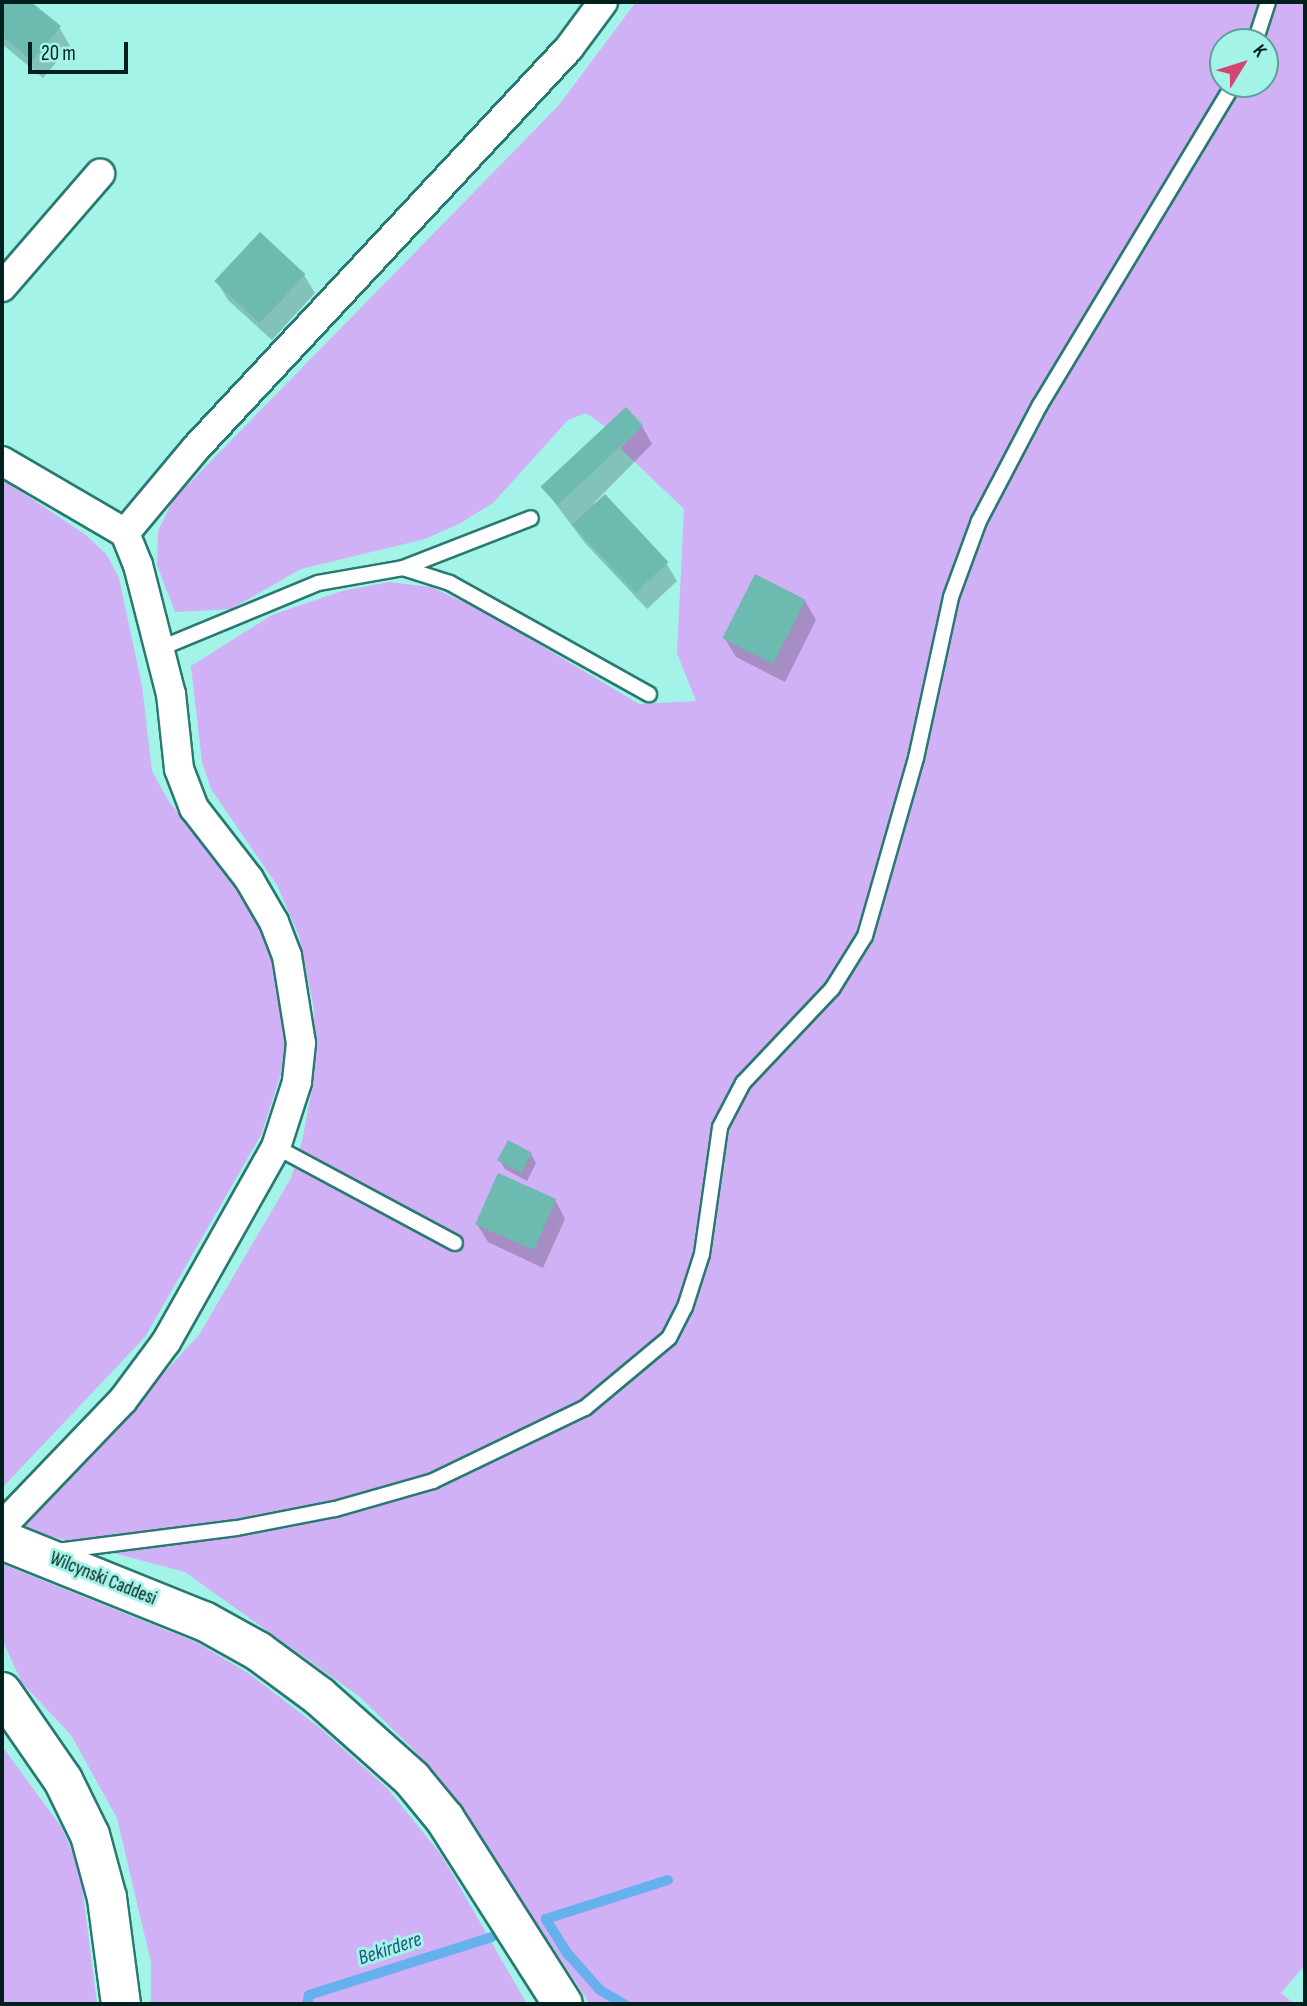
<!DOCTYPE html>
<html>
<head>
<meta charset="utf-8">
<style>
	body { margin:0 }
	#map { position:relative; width:1307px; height:2006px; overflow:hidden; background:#a4f3e8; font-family:"Sofia Sans Condensed",sans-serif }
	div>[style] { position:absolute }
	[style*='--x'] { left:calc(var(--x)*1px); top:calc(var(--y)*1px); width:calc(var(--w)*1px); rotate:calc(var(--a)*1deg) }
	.green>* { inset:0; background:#d0b1f5 }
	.shadow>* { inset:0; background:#0003 }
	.stream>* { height:10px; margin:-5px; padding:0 5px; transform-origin:5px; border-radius:5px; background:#66b0ed }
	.building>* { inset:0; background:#6dbab0; transform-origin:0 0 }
	.roads { filter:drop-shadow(2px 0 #287a71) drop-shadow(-2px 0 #287a71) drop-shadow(0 2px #287a71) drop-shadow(0 -2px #287a71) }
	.lane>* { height:14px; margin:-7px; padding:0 7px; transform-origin:7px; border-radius:7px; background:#fff }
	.street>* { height:28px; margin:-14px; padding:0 14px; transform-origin:14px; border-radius:14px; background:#fff }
	.secondary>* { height:38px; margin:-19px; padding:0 19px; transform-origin:19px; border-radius:19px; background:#fff }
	span { translate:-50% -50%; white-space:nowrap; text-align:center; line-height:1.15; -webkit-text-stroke:6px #a4f3e8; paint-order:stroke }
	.street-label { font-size:19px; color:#00201d }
	.water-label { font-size:21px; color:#225780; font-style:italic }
	.frame { position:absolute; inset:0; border:4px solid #00201d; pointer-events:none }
	.north { position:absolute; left:1209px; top:28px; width:70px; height:70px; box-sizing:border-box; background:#a4f3e8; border:2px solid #629f97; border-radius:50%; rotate:52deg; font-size:19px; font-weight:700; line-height:28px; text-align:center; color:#00201d }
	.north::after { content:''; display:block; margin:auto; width:24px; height:32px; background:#d24571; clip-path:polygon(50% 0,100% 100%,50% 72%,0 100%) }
	.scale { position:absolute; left:28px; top:42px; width:100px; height:32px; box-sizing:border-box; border:4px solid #00201d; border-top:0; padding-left:9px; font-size:21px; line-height:24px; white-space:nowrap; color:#00201d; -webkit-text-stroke:5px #a4f3e8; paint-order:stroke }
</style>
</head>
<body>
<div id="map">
	<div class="green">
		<div style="clip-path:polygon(evenodd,636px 2px,1305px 2px,1305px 1965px,1281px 1993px,1295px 2004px,590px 2004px,459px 1805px,415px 1751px,360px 1697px,185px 1572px,20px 1528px,199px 1335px,291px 1178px,303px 1137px,315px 1070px,314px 1009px,299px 936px,277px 885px,211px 789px,202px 762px,191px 666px,272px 615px,342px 591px,389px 582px,431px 587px,481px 610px,639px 704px,696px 701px,677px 653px,684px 509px,620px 448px,643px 425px,626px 408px,606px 427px,586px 413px,568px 420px,493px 503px,459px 524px,425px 539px,301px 569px,231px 609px,175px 612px,157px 565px,158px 531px,173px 500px,559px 105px,636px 2px,1223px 42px,1265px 42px,1265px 84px,1223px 84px,1223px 42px)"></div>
		<div style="clip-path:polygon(2px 479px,86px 535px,107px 555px,119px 578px,142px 686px,152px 771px,168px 800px,256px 910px,280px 968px,287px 1029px,281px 1074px,261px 1135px,145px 1337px,2px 1488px)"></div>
		<div style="clip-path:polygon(2px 1564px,196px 1642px,248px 1673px,320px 1728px,388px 1789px,442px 1856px,527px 2004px,151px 2004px,151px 1962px,117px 1818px,71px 1735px,22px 1683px,2px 1639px)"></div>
		<div style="clip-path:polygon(2px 1746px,62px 1828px,80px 1870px,97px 2004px,2px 2004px)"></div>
	</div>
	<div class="shadow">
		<div style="clip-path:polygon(2px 2px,28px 2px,59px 27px,70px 46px,43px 78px,2px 44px)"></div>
		<div style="clip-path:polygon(304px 275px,315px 293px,272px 340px,228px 300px,217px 282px)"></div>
		<div style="clip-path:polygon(642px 426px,652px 444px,593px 504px,666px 563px,677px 581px,647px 609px,585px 543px,546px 491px)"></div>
		<div style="clip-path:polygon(805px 601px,816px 620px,785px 682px,736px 657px,725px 639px)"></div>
		<div style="clip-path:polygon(531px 1154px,536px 1163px,527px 1181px,505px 1169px,500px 1161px)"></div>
		<div style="clip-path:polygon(555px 1200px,565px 1219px,543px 1268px,488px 1242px,477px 1224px)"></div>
	</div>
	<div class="stream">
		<div style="--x:307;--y:2004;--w:9;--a:-77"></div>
		<div style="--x:309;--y:1995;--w:192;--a:-17.6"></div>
		<div style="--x:624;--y:2004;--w:28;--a:-150"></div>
		<div style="--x:600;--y:1990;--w:50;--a:-131.7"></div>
		<div style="--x:567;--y:1953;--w:40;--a:-122"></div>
		<div style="--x:546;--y:1919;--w:128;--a:-17.7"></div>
	</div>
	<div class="building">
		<div style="clip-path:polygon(2px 2px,31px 2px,61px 26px,32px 61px,2px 36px)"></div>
		<div style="left:260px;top:232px;width:62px;height:67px;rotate:43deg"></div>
		<div style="left:626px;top:407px;width:25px;height:117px;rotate:47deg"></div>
		<div style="left:605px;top:494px;width:93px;height:45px;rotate:47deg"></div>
		<div style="left:755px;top:574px;width:57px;height:72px;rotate:27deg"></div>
		<div style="left:508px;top:1140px;width:27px;height:23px;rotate:28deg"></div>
		<div style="left:498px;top:1173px;width:64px;height:56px;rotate:24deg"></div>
	</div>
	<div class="roads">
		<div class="lane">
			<div style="--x:1255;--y:42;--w:42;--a:-72"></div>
			<div style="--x:403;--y:568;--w:137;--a:-21.3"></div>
			<div style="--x:161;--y:648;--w:170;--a:-22.5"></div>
			<div style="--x:318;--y:583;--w:86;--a:-10"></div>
			<div style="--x:403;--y:568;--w:49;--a:17.7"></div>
			<div style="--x:450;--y:583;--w:228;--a:29.2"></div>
			<div style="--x:276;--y:1147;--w:203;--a:28.2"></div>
			<div style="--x:57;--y:1551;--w:181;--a:-7.3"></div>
			<div style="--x:237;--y:1528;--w:100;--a:-11"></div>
			<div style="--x:335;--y:1509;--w:102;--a:-15.9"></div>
			<div style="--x:433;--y:1481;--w:169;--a:-25.7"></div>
			<div style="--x:585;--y:1408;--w:109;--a:-39.8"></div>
			<div style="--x:669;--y:1338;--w:35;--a:-63"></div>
			<div style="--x:685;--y:1307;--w:56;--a:-72.2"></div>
			<div style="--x:702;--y:1254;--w:128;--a:-81.9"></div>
			<div style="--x:720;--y:1127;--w:50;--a:-62.4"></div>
			<div style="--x:743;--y:1083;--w:129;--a:-46.6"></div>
			<div style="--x:832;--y:989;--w:62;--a:-58.1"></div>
			<div style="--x:865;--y:936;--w:185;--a:-74"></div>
			<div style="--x:916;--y:758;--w:165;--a:-77.7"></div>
			<div style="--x:951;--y:597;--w:81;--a:-69.8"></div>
			<div style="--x:979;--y:521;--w:131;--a:-62.3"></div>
			<div style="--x:1040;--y:405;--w:375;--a:-58.9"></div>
		</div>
		<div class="street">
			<div style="--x:2;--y:287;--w:150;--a:-49.1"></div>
			<div style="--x:2;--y:461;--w:143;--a:30.3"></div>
			<div style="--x:125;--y:533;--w:35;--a:68"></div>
			<div style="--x:138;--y:565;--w:133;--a:75.7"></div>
			<div style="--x:171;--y:694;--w:75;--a:83.9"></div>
			<div style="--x:179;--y:769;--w:42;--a:69"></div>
			<div style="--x:194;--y:808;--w:90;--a:52.2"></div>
			<div style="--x:249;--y:879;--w:50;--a:59.8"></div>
			<div style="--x:274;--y:922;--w:36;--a:69"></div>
			<div style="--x:287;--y:956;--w:88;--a:80.9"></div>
			<div style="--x:301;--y:1043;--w:39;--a:96"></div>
			<div style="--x:297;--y:1082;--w:68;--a:107.9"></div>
			<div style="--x:276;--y:1147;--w:224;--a:119.4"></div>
			<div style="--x:166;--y:1342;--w:72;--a:126.6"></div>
			<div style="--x:123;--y:1400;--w:175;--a:133.8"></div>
			<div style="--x:125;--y:533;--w:111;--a:-50.1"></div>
			<div style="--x:196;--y:448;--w:547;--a:-47"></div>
			<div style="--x:569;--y:48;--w:57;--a:-53.5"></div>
		</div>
		<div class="secondary">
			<div style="--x:2;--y:1540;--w:218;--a:21.9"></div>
			<div style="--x:204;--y:1621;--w:62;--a:29.1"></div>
			<div style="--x:258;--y:1651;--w:76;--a:36.4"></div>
			<div style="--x:319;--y:1696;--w:125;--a:41.7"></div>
			<div style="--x:412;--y:1779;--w:52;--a:50.5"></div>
			<div style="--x:445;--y:1819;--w:219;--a:57.5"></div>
			<div style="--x:2;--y:1692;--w:107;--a:55.3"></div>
			<div style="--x:63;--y:1780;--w:61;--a:63.9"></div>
			<div style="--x:90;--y:1835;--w:65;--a:74.9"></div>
			<div style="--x:107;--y:1898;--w:107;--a:82.5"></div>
		</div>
	</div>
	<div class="street-label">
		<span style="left:103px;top:1579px;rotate:22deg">Wilcynski Caddesi</span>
	</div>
	<div class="water-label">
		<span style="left:390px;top:1949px;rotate:-18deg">Bekirdere</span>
	</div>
	<div class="frame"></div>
	<div class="north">K</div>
	<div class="scale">20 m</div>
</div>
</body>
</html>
